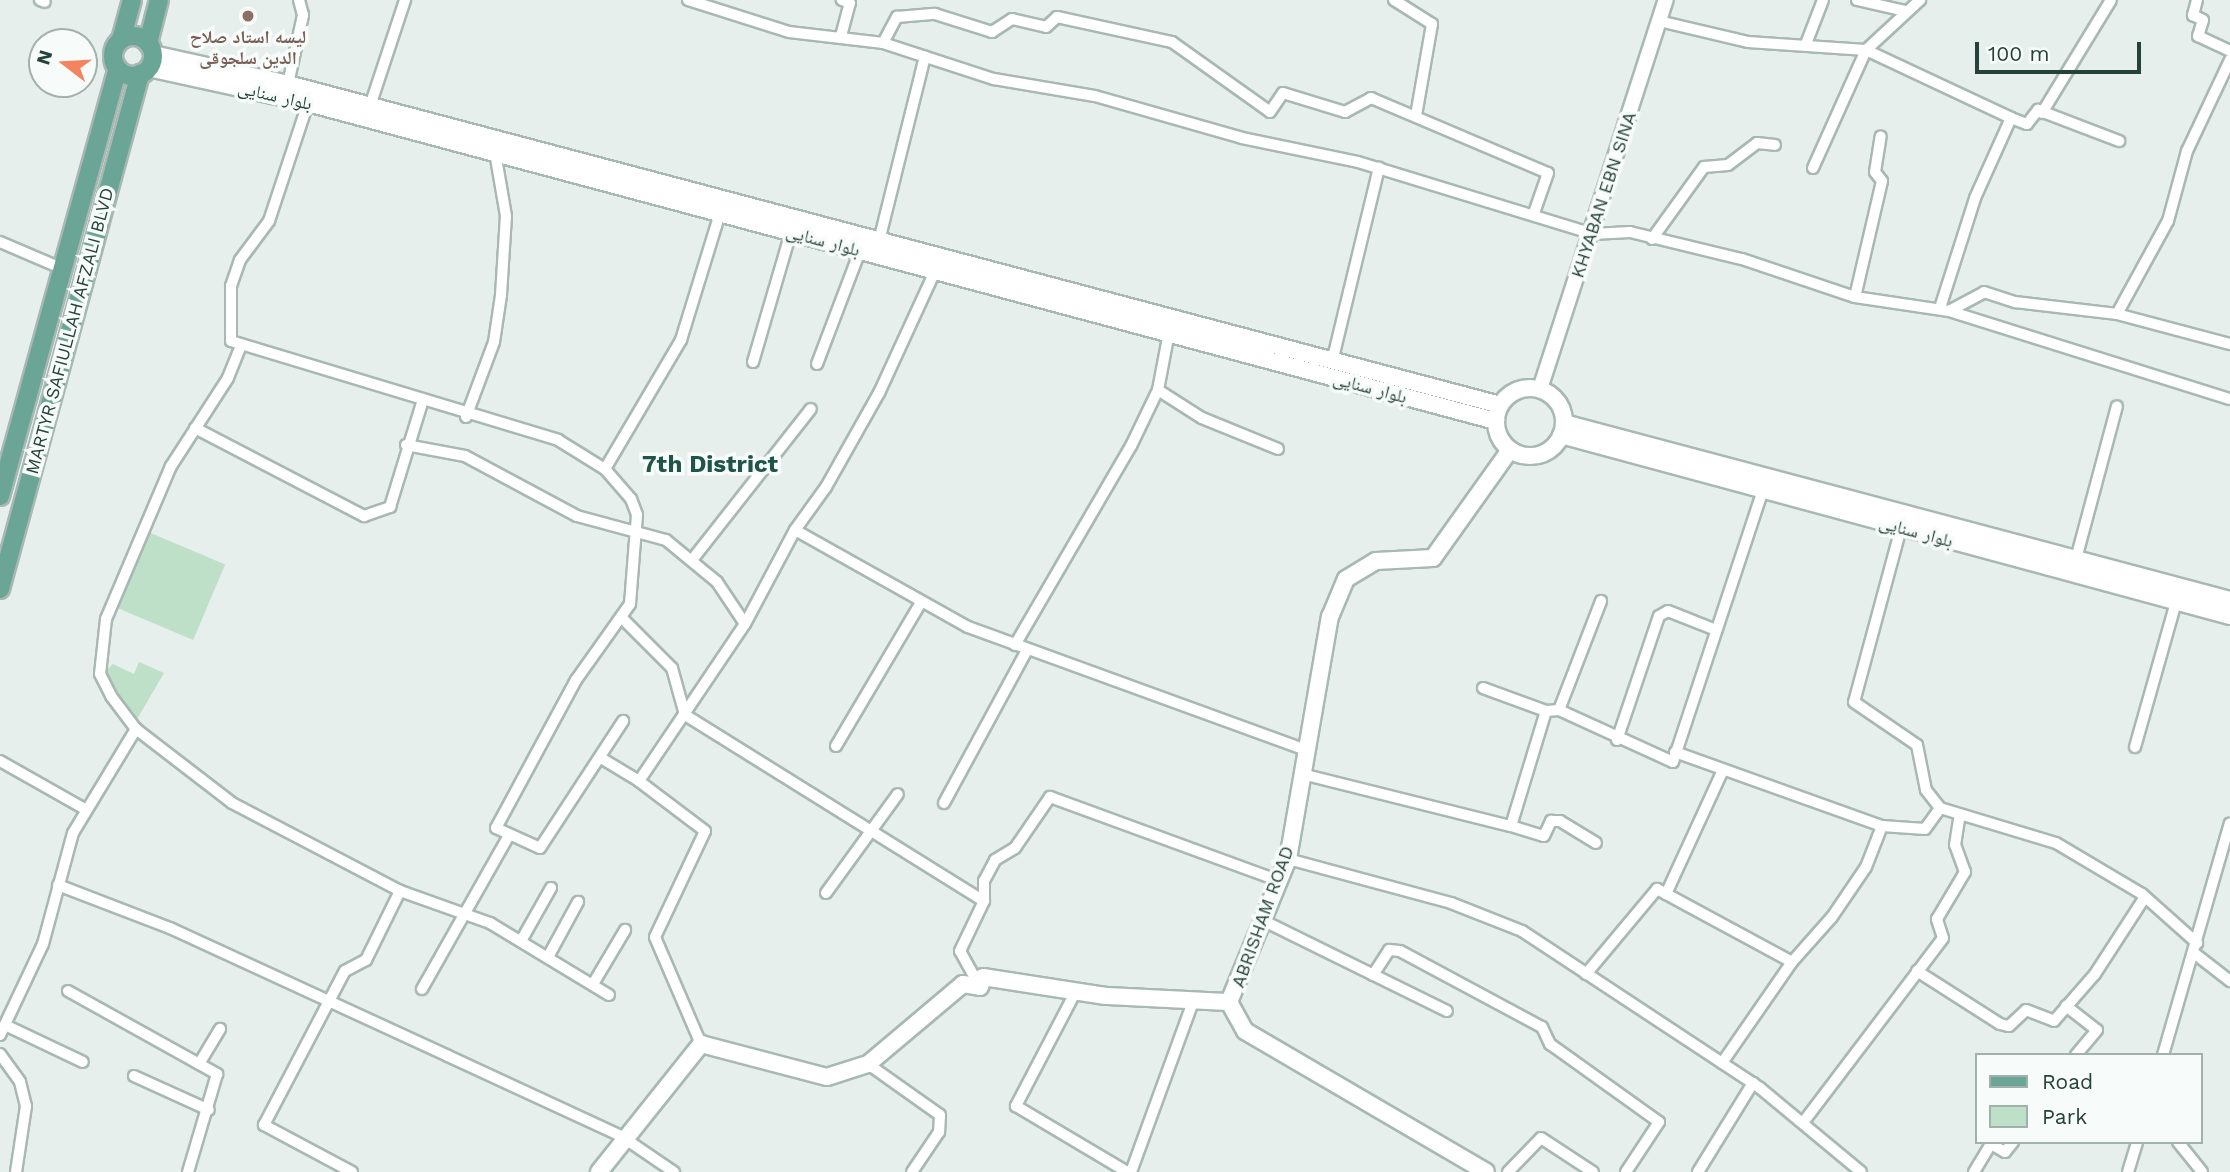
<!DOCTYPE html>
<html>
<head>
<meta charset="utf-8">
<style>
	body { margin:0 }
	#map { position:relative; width:2230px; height:1172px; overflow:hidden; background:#e6efeb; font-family:"Work Sans","Noto Naskh Arabic",sans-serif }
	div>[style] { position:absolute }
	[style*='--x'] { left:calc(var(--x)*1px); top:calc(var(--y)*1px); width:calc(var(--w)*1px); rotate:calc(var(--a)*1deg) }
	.green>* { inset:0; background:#bfe0c8; transform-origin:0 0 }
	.roads { filter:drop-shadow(2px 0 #a8b8b2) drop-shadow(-2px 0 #a8b8b2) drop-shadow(0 2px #a8b8b2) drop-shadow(0 -2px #a8b8b2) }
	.minor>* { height:10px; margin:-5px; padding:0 5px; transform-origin:5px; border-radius:5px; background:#fff }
	.tertiary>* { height:14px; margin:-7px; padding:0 7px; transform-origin:7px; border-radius:7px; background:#fff }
	.secondary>* { height:16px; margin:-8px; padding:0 8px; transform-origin:8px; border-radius:8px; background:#fff }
	.secondary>.ring { margin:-8px; padding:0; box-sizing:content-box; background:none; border:16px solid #fff; border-radius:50% }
	.primary>* { height:18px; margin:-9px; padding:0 9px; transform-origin:9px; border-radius:9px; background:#6aa596 }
	.primary>.ring { margin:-9px; padding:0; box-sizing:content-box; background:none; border:18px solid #6aa596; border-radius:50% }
	.dots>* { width:19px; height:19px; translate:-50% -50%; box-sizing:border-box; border:4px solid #f7fbf9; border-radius:50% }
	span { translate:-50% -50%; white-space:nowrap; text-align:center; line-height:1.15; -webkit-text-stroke:7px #f7fbf9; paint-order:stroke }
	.education-label { font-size:18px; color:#785e54; font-weight:700 }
	.street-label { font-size:18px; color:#24423a }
	.district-label { font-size:24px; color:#1f5548; font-weight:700 }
	.legend { position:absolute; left:1975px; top:1053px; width:228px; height:91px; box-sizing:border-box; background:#f7fbf9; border:2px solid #a3b1ad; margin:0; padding:9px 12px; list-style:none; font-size:21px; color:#24423a }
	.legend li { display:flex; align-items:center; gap:14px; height:35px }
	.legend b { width:35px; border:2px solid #a3b1ad }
	.north { position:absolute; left:28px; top:28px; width:70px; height:70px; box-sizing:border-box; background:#f7fbf9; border:2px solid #a3b1ad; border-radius:50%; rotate:287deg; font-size:19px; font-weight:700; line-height:28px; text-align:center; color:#24423a }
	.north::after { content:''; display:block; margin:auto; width:24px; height:32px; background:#f4845f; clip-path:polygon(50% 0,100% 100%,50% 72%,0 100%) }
	.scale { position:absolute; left:1975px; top:42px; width:166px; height:32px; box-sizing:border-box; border:4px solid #24423a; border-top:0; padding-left:9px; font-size:21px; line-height:24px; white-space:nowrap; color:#24423a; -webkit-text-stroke:5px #f7fbf9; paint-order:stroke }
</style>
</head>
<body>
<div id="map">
	<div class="green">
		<div style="left:146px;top:531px;width:86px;height:82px;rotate:23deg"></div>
		<div style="clip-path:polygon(139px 662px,164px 673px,136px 721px,104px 672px,113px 664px,134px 674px)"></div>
	</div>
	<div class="roads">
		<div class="minor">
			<div style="--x:40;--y:0;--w:5;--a:22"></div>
			<div style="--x:688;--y:0;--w:106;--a:17.6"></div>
			<div style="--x:789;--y:32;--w:95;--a:6.7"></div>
			<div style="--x:883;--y:43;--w:117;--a:18"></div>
			<div style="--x:994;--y:79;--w:102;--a:9.6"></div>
			<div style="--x:1095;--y:96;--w:153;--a:15.9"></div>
			<div style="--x:1242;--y:138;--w:118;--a:11.7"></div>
			<div style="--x:1358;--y:162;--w:246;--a:17"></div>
			<div style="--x:1593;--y:234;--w:37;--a:-3"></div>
			<div style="--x:1630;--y:232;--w:115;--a:13.6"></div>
			<div style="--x:1742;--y:259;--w:119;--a:18.6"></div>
			<div style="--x:1855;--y:297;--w:95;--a:8.5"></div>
			<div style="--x:1949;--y:311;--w:40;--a:-28"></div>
			<div style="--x:1984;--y:292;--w:33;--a:18"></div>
			<div style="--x:2015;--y:302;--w:103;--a:6.7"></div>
			<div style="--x:2117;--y:314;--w:117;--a:14.9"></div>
			<div style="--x:1394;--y:0;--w:45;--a:32.3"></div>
			<div style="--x:1432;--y:24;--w:93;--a:99.9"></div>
			<div style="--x:1857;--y:0;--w:49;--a:12.9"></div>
			<div style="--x:2197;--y:0;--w:16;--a:105"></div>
			<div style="--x:2193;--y:15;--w:11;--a:27"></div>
			<div style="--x:2203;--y:20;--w:17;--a:107"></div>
			<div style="--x:2198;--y:36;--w:35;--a:25"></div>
			<div style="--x:1659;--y:21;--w:91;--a:13.3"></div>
			<div style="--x:1748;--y:42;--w:118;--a:3.9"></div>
			<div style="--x:1866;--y:50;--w:160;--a:25.1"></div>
			<div style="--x:841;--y:36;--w:34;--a:-75"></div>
			<div style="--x:850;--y:3;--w:9;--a:-159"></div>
			<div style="--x:883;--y:43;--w:30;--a:-62"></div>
			<div style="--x:897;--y:17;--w:38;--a:-5"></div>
			<div style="--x:935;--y:14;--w:60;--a:17.5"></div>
			<div style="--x:992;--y:32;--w:24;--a:-33"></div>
			<div style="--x:1012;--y:19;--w:35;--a:13"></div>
			<div style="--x:1046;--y:27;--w:15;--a:-42"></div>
			<div style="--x:1057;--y:17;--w:118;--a:12.3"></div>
			<div style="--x:1172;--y:42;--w:120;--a:35.5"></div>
			<div style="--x:1270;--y:112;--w:23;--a:-56"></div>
			<div style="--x:1283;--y:93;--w:65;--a:17"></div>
			<div style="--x:1345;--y:112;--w:30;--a:-28"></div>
			<div style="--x:1371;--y:98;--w:192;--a:23"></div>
			<div style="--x:1548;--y:173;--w:42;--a:109.3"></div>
			<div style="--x:1806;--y:44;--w:47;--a:-68.9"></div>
			<div style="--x:288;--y:84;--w:71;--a:-77.7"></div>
			<div style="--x:303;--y:15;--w:16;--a:-105"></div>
			<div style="--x:308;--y:103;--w:124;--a:108.3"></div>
			<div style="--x:269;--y:221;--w:49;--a:126.6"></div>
			<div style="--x:240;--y:260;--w:28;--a:109"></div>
			<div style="--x:231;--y:286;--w:55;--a:90"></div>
			<div style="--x:231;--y:341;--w:342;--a:16.8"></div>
			<div style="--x:558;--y:440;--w:55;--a:31.7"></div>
			<div style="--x:605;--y:469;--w:40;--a:49"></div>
			<div style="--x:631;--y:499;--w:17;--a:69"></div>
			<div style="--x:637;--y:515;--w:89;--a:94.5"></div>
			<div style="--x:630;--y:604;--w:93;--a:125.4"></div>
			<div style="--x:576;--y:680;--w:168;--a:118.4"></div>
			<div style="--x:496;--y:828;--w:48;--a:24.4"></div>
			<div style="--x:540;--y:848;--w:152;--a:-56.8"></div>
			<div style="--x:370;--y:106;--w:112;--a:-71.7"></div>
			<div style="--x:2042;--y:113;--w:132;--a:-58.6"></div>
			<div style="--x:1813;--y:168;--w:129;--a:-65.8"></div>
			<div style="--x:1866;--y:50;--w:74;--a:-42.8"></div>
			<div style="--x:1652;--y:239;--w:89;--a:-54.2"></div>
			<div style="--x:1704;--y:167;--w:24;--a:-5"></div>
			<div style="--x:1728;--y:165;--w:36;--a:-37"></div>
			<div style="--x:1757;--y:143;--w:18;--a:6"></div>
			<div style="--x:879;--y:241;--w:190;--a:-76"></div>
			<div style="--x:0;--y:242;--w:66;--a:23.1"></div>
			<div style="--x:1855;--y:297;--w:119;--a:-76.9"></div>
			<div style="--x:1882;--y:181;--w:11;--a:-128"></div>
			<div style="--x:1875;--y:172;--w:36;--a:-81"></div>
			<div style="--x:1940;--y:308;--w:115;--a:-72.3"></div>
			<div style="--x:1975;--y:198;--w:88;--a:-65.8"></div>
			<div style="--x:2011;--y:118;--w:17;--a:21"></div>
			<div style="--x:2027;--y:124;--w:18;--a:-52"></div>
			<div style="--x:2038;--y:110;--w:87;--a:20.9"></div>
			<div style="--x:1949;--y:311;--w:294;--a:17.4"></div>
			<div style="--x:2117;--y:314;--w:106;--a:-61.3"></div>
			<div style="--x:2168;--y:221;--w:73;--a:-74.8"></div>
			<div style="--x:2187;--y:151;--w:101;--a:-64.7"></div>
			<div style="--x:240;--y:348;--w:32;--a:112"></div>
			<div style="--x:228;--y:378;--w:105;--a:122.9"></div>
			<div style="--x:171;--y:466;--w:166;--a:113"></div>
			<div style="--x:106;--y:619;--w:55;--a:96.2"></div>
			<div style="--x:100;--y:674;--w:25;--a:63"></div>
			<div style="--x:111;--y:696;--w:41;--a:52.9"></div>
			<div style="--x:136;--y:729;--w:121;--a:37.6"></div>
			<div style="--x:232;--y:803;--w:190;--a:27.6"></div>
			<div style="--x:400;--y:891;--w:96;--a:19.6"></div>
			<div style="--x:490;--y:923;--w:139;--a:31.2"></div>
			<div style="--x:753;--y:362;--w:135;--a:-73.7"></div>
			<div style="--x:1332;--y:362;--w:200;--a:-76.4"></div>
			<div style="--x:817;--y:364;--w:121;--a:-69.2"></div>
			<div style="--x:1158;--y:390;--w:52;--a:32.5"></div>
			<div style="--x:1202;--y:418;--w:82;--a:22.2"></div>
			<div style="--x:466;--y:417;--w:80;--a:-69.5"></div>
			<div style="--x:494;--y:342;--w:48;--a:-81.5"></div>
			<div style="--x:501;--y:295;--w:79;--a:-86.4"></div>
			<div style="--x:506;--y:216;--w:65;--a:-99.8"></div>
			<div style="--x:195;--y:428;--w:191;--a:27.5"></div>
			<div style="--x:364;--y:516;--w:28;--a:-19"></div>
			<div style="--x:390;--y:507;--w:109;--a:-72.9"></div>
			<div style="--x:406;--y:445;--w:60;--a:10.6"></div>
			<div style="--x:465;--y:456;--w:127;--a:28.2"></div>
			<div style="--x:577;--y:516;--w:92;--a:15.1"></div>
			<div style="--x:666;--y:540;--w:66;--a:39.5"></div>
			<div style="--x:717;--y:582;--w:50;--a:56.3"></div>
			<div style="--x:605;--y:469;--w:150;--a:-59.5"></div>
			<div style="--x:681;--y:340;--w:133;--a:-72.9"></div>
			<div style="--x:1901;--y:528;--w:180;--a:105.1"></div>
			<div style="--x:1854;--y:702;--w:76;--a:34.3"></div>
			<div style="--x:1917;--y:745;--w:46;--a:78.7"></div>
			<div style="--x:1926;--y:790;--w:23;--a:52"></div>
			<div style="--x:1940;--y:808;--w:121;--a:16.8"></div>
			<div style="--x:2056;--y:843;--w:100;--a:30.7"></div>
			<div style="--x:2142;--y:894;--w:74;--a:41.7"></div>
			<div style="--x:795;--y:530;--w:198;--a:29.3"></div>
			<div style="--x:968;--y:627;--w:362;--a:20"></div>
			<div style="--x:2076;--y:559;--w:158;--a:-75"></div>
			<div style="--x:692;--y:560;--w:192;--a:-51.8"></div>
			<div style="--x:621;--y:617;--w:72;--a:45"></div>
			<div style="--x:672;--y:668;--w:49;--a:74.5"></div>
			<div style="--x:685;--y:715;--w:352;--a:31.9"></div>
			<div style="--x:1015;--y:645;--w:230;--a:-59.8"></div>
			<div style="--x:1131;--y:446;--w:62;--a:-64.3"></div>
			<div style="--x:1158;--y:390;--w:64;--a:-79.2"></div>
			<div style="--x:1483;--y:688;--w:67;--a:20.1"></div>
			<div style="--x:1559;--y:710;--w:117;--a:-68.9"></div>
			<div style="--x:1617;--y:740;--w:131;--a:-71.3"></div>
			<div style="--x:1659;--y:616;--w:10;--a:-29"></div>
			<div style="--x:1668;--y:611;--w:52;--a:21.6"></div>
			<div style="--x:836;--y:746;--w:165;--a:-59.4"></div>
			<div style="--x:2135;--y:747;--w:151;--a:-74.2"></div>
			<div style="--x:1675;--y:752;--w:220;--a:19.7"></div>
			<div style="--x:1882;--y:826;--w:43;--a:4"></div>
			<div style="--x:1925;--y:829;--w:26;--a:-54"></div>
			<div style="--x:601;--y:758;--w:44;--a:31.2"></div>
			<div style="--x:0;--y:761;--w:98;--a:29.5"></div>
			<div style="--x:1306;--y:775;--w:211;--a:14"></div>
			<div style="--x:1511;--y:826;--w:120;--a:-73.1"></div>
			<div style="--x:1546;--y:711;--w:13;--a:-4"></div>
			<div style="--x:1559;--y:710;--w:125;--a:24.5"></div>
			<div style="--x:1673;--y:762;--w:287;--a:-71.7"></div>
			<div style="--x:944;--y:803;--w:174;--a:-61.5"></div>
			<div style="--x:1511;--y:826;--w:34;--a:17"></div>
			<div style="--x:1544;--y:836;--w:17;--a:-65"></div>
			<div style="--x:1551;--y:821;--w:9;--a:0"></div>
			<div style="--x:1560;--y:821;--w:42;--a:31.4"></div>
			<div style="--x:1288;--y:859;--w:169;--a:15.1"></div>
			<div style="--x:1451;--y:903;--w:76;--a:21.5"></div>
			<div style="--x:1522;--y:931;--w:285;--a:33.4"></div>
			<div style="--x:1760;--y:1088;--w:131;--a:39.7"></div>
			<div style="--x:58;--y:885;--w:120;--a:21"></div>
			<div style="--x:170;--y:928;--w:306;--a:24.7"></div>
			<div style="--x:448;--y:1056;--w:191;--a:24.8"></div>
			<div style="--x:621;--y:1136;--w:64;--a:34.2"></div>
			<div style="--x:826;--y:893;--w:122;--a:-54"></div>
			<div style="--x:1666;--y:894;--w:136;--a:-65.3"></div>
			<div style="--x:1262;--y:920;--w:206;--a:26.2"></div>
			<div style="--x:521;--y:941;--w:61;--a:-60.5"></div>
			<div style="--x:2194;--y:953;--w:46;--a:37.9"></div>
			<div style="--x:548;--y:957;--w:63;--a:-61.4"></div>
			<div style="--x:1917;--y:971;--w:98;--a:32.6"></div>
			<div style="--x:2000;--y:1024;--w:9;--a:13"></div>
			<div style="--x:2009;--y:1026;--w:23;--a:-43"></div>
			<div style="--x:2026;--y:1010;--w:30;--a:21"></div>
			<div style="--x:2054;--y:1021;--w:62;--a:-48.9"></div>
			<div style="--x:2095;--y:974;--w:92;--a:-57"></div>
			<div style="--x:1586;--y:974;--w:111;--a:-50.1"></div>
			<div style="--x:1657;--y:889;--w:153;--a:28.4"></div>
			<div style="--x:1373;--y:975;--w:30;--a:-57"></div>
			<div style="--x:1389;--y:950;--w:11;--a:5"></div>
			<div style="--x:1400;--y:951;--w:161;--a:28.2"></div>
			<div style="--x:1542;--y:1027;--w:19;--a:65"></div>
			<div style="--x:1550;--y:1044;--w:134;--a:35.6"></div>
			<div style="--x:1659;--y:1122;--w:60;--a:123.4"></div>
			<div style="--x:593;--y:984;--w:63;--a:-59.3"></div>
			<div style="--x:980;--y:987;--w:41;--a:-119.1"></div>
			<div style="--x:960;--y:951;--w:55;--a:-64.4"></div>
			<div style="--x:984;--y:901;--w:20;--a:-90"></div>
			<div style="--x:984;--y:881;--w:24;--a:-62"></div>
			<div style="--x:995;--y:860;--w:23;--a:-31"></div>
			<div style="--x:1015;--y:848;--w:62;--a:-55.5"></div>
			<div style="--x:1050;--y:797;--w:245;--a:20.1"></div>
			<div style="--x:422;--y:989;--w:177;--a:-60.5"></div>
			<div style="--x:68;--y:991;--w:171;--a:29.1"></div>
			<div style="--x:217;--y:1074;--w:102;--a:106.5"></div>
			<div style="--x:1076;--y:991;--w:130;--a:117.6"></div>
			<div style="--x:1016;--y:1106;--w:129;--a:30.7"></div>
			<div style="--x:2066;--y:1006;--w:39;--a:38"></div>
			<div style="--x:2097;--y:1030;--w:33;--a:130"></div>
			<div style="--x:5;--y:1025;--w:86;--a:25.4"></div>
			<div style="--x:0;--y:1035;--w:101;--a:-64.7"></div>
			<div style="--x:43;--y:944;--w:115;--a:-74.9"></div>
			<div style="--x:73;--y:833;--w:122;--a:-58.8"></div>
			<div style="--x:701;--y:1044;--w:116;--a:-113.3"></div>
			<div style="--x:655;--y:937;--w:117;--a:-64.7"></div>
			<div style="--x:705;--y:831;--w:83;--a:-142.9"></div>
			<div style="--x:639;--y:781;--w:189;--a:-56"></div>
			<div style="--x:745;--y:624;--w:106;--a:-62"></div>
			<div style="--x:795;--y:530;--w:53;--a:-54.2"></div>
			<div style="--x:826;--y:487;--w:108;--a:-60.6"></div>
			<div style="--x:879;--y:393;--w:134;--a:-65.3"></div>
			<div style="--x:0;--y:1054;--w:34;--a:54"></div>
			<div style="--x:20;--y:1082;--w:25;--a:76"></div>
			<div style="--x:26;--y:1106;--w:67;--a:98.6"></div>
			<div style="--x:2163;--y:1055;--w:241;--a:-73.9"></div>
			<div style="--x:1722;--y:1063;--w:123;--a:-55.3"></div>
			<div style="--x:1792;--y:962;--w:60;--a:-48.4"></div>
			<div style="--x:1832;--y:917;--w:60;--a:-55.8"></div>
			<div style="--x:1866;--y:867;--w:44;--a:-68.7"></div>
			<div style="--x:199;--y:1064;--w:41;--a:-59"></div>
			<div style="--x:868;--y:1064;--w:88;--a:35.3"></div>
			<div style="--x:940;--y:1115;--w:17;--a:93"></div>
			<div style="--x:939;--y:1132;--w:48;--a:124"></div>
			<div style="--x:134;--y:1076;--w:82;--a:24.4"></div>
			<div style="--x:1805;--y:1120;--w:228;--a:-52.8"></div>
			<div style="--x:1943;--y:938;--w:20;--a:-108"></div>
			<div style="--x:1937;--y:919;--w:55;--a:-59.2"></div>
			<div style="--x:1965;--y:872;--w:29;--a:-110"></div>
			<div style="--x:1955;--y:845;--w:31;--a:-81"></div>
			<div style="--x:2178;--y:1142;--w:38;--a:51"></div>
			<div style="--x:352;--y:1172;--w:100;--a:-151.9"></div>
			<div style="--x:264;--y:1125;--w:174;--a:-62.3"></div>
			<div style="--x:345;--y:971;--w:24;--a:-28"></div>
			<div style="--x:366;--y:960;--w:77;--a:-63.8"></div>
			<div style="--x:1131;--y:1172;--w:181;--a:-70"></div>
			<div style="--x:1508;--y:1172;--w:47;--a:-45.9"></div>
			<div style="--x:1541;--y:1138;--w:62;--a:33.2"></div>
			<div style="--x:1698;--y:1172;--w:105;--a:-58.3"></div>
			<div style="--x:1974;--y:1172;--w:33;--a:-59"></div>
			<div style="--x:1991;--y:1144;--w:16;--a:30"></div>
			<div style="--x:2005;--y:1152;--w:13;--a:-51"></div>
			<div style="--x:2128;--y:1172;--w:31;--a:-73"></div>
		</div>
		<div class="tertiary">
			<div style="--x:1540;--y:389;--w:409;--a:-72.1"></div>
		</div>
		<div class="secondary">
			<div style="--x:153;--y:54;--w:138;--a:12.5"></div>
			<div style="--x:288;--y:84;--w:1254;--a:14.83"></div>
			<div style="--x:148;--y:68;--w:164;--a:12.3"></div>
			<div style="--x:308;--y:103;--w:1230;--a:14.99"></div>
			<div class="ring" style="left:1496px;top:388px;width:52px;height:52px"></div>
			<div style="--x:1564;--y:423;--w:689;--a:14.88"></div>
			<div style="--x:1561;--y:435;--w:693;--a:15.14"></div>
			<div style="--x:1229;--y:1002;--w:33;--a:61"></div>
			<div style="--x:1245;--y:1031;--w:279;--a:30.3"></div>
			<div style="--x:599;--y:1172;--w:164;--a:-51.4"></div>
			<div style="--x:701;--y:1044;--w:130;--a:14.7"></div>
			<div style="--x:827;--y:1077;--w:43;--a:-17.6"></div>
			<div style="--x:868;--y:1064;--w:124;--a:-40.1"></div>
			<div style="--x:963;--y:984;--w:17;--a:10"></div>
			<div style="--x:980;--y:987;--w:10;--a:-73"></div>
			<div style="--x:983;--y:977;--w:124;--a:8.8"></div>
			<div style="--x:1106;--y:996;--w:123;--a:2.8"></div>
			<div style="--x:1229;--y:1002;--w:155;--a:-67.6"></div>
			<div style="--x:1288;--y:859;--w:246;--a:-80.2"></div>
			<div style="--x:1330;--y:617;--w:41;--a:-67.2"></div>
			<div style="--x:1346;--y:579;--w:35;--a:-31"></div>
			<div style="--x:1376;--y:561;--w:57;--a:-3"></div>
			<div style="--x:1433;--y:558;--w:133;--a:-54.5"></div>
		</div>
		<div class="primary">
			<div class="ring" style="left:113px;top:36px;width:22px;height:22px"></div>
			<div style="--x:121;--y:40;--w:41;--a:-74.6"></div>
			<div style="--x:148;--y:43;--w:44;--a:-75.7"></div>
			<div style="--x:0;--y:496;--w:443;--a:-74.6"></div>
			<div style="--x:0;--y:589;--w:534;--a:-74.79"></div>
		</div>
	</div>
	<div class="dots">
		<div style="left:248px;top:16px;background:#8d6e63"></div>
	</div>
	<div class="education-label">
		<span style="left:248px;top:48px">لیسه استاد صلاح<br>الدین سلجوقی</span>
	</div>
	<div class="street-label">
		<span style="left:275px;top:96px;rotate:13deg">بلوار سنایی</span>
		<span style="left:1604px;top:195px;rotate:-72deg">KHYABAN EBN SINA</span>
		<span style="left:823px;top:241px;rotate:15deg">بلوار سنایی</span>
		<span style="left:70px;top:331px;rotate:-75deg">MARTYR SAFIULLAH AFZALI BLVD</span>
		<span style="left:1370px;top:388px;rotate:15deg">بلوار سنایی</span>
		<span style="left:1916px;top:532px;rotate:15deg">بلوار سنایی</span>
		<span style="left:1263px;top:917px;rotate:-70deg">ABRISHAM ROAD</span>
	</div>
	<div class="district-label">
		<span style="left:710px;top:465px">7th District</span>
	</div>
	<ul class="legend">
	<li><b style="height:9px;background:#6aa596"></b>Road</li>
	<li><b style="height:19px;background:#bfe0c8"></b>Park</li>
	</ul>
	<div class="north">N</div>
	<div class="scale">100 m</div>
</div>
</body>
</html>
